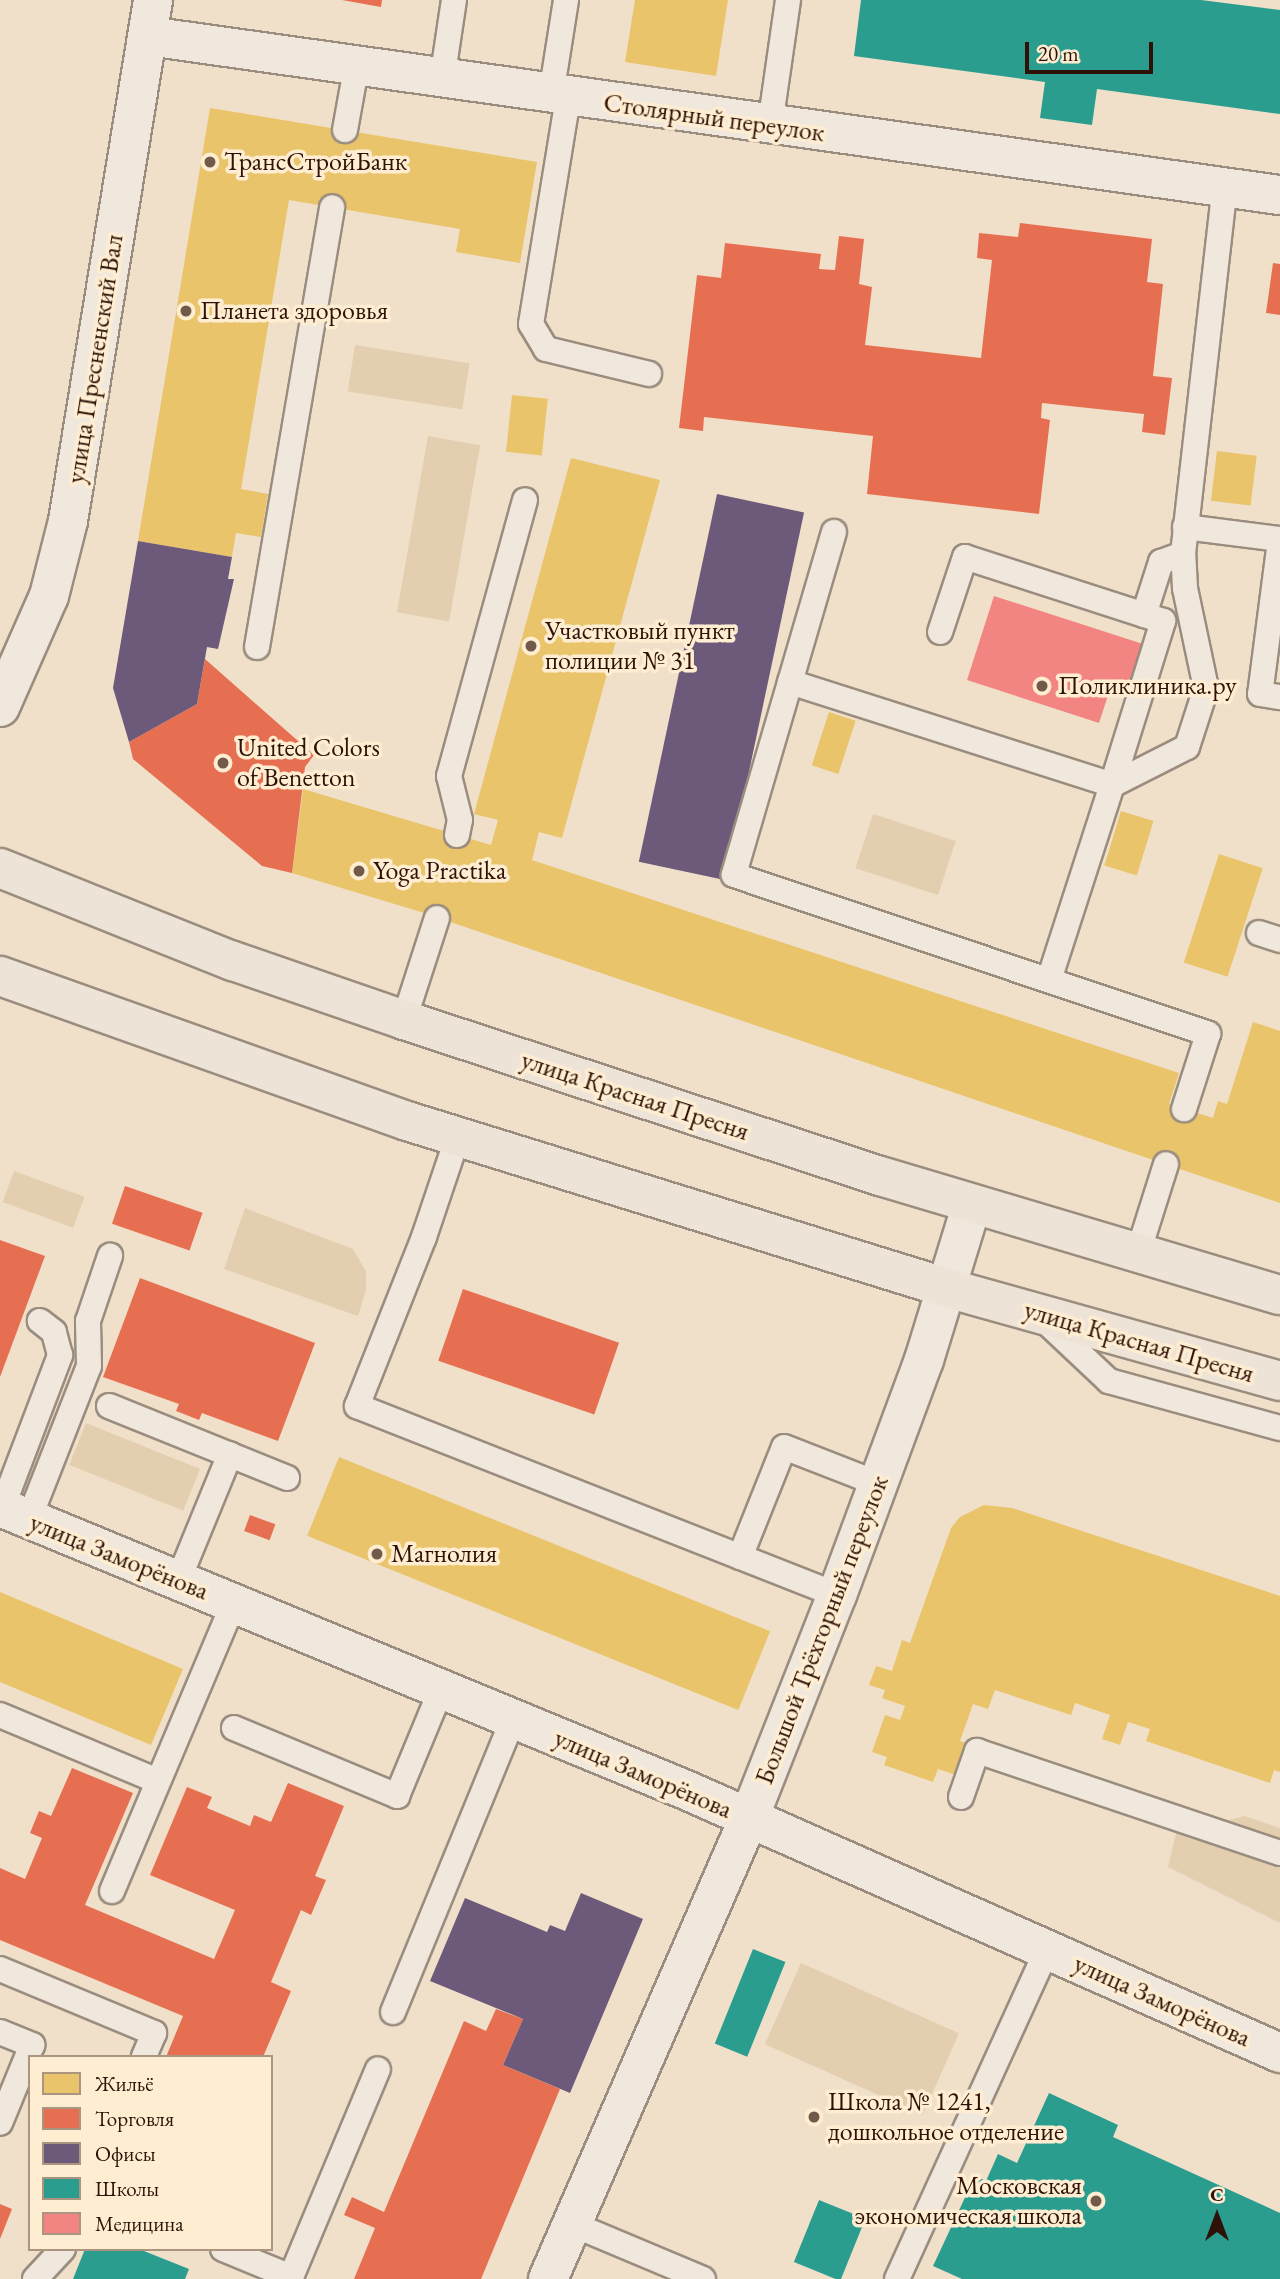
<!DOCTYPE html>
<html>
<head>
<meta charset="utf-8">
<style>
	body { margin:0 }
	#map { position:relative; width:1280px; height:2279px; overflow:hidden; background:#f0e0c9; font-family:"EB Garamond",serif }
	div>[style] { position:absolute }
	[style*='--x'] { left:calc(var(--x)*1px); top:calc(var(--y)*1px); width:calc(var(--w)*1px); rotate:calc(var(--a)*1deg) }
	.green>* { inset:0; background:#e4ceb0; transform-origin:0 0 }
	.homes>* { inset:0; background:#e9c46a; transform-origin:0 0 }
	.shops>* { inset:0; background:#e76f51; transform-origin:0 0 }
	.offices>* { inset:0; background:#6d597a; transform-origin:0 0 }
	.schools>* { inset:0; background:#2a9d8f; transform-origin:0 0 }
	.health>* { inset:0; background:#f28482 }
	.roads { filter:drop-shadow(2px 0 #9a8d7f) drop-shadow(-2px 0 #9a8d7f) drop-shadow(0 2px #9a8d7f) drop-shadow(0 -2px #9a8d7f) }
	.lane>* { height:24px; margin:-12px; padding:0 12px; transform-origin:12px; border-radius:12px; background:#f0e8dd }
	.street>* { height:38px; margin:-19px; padding:0 19px; transform-origin:19px; border-radius:19px; background:#f0e8dd }
	.secondary>* { height:38px; margin:-19px; padding:0 19px; transform-origin:19px; border-radius:19px; background:#f0e8dd }
	.primary>* { height:38px; margin:-19px; padding:0 19px; transform-origin:19px; border-radius:19px; background:#ede4d7 }
	.dots>* { width:19px; height:19px; translate:-50% -50%; box-sizing:border-box; border:4px solid #ffedd2; border-radius:50% }
	span { translate:-50% -50%; white-space:nowrap; text-align:center; line-height:1.15; -webkit-text-stroke:7px #ffedd2; paint-order:stroke }
	.street-label { font-size:26px; color:#2e1207 }
	.poi-label { font-size:26px; color:#2e1207 }
	.left { translate:0 -50%; text-align:left }
	.right { translate:-100% -50%; text-align:right }
	.legend { position:absolute; left:28px; top:2055px; width:245px; height:196px; box-sizing:border-box; background:#ffedd2; border:2px solid #ab9581; margin:0; padding:9px 12px; list-style:none; font-size:21px; color:#2e1207 }
	.legend li { display:flex; align-items:center; gap:14px; height:35px }
	.legend b { width:35px; border:2px solid #ab9581 }
	.north { position:absolute; left:1182px; top:2181px; width:70px; height:70px; -webkit-text-stroke:5px #ffedd2; paint-order:stroke; rotate:0deg; font-size:19px; font-weight:700; line-height:28px; text-align:center; color:#2e1207 }
	.north::after { content:''; display:block; margin:auto; width:24px; height:32px; background:#2e1207; clip-path:polygon(50% 0,100% 100%,50% 72%,0 100%) }
	.scale { position:absolute; left:1025px; top:42px; width:128px; height:32px; box-sizing:border-box; border:4px solid #2e1207; border-top:0; padding-left:9px; font-size:21px; line-height:24px; white-space:nowrap; color:#2e1207; -webkit-text-stroke:5px #ffedd2; paint-order:stroke }
</style>
</head>
<body>
<div id="map">
	<div class="green">
		<div style="left:355px;top:345px;width:116px;height:47px;rotate:9deg"></div>
		<div style="left:428px;top:436px;width:53px;height:179px;rotate:10deg"></div>
		<div style="left:873px;top:814px;width:87px;height:57px;rotate:18deg"></div>
		<div style="left:14px;top:1171px;width:75px;height:33px;rotate:20deg"></div>
		<div style="clip-path:polygon(245px 1208px,353px 1249px,366px 1271px,366px 1290px,358px 1316px,224px 1269px)"></div>
		<div style="left:86px;top:1423px;width:123px;height:45px;rotate:22deg"></div>
		<div style="clip-path:polygon(1245px 1816px,1280px 1828px,1280px 1923px,1168px 1867px,1176px 1833px)"></div>
		<div style="left:801px;top:1963px;width:173px;height:89px;rotate:24deg"></div>
	</div>
	<div class="homes">
		<div style="clip-path:polygon(635px 0,728px 0,716px 76px,625px 62px)"></div>
		<div style="clip-path:polygon(210px 108px,537px 162px,520px 263px,456px 252px,460px 229px,289px 200px,241px 489px,268px 494px,261px 537px,236px 533px,232px 557px,138px 541px)"></div>
		<div style="left:512px;top:395px;width:36px;height:57px;rotate:6deg"></div>
		<div style="left:1217px;top:451px;width:40px;height:50px;rotate:7deg"></div>
		<div style="clip-path:polygon(571px 458px,660px 480px,562px 838px,539px 832px,532px 860px,1179px 1073px,1169px 1104px,1213px 1118px,1218px 1101px,1227px 1104px,1253px 1022px,1280px 1031px,1280px 1203px,421px 912px,292px 873px,303px 789px,491px 845px,498px 820px,474px 814px)"></div>
		<div style="left:829px;top:712px;width:28px;height:56px;rotate:18deg"></div>
		<div style="left:1121px;top:811px;width:34px;height:57px;rotate:17deg"></div>
		<div style="left:1219px;top:854px;width:46px;height:114px;rotate:18deg"></div>
		<div style="left:339px;top:1457px;width:465px;height:85px;rotate:22deg"></div>
		<div style="clip-path:polygon(984px 1505px,1012px 1508px,1280px 1596px,1280px 1772px,1274px 1770px,1270px 1783px,1146px 1741px,1150px 1729px,1128px 1722px,1120px 1745px,1102px 1739px,1110px 1715px,1075px 1703px,1071px 1715px,995px 1690px,988px 1709px,973px 1704px,960px 1741px,969px 1744px,959px 1776px,938px 1769px,933px 1782px,884px 1765px,887px 1757px,872px 1752px,885px 1715px,900px 1720px,905px 1706px,882px 1698px,885px 1690px,869px 1685px,876px 1666px,892px 1671px,902px 1640px,910px 1643px,951px 1528px,960px 1517px)"></div>
		<div style="clip-path:polygon(0 1592px,183px 1669px,151px 1745px,0 1682px)"></div>
	</div>
	<div class="shops">
		<div style="clip-path:polygon(342px 0,382px 0,381px 7px)"></div>
		<div style="clip-path:polygon(1020px 223px,1152px 239px,1147px 282px,1163px 284px,1153px 376px,1172px 378px,1165px 435px,1142px 432px,1144px 414px,1042px 403px,1041px 418px,1050px 420px,1039px 514px,867px 494px,873px 436px,704px 417px,703px 431px,679px 428px,697px 275px,721px 278px,725px 243px,821px 254px,819px 269px,835px 270px,839px 236px,864px 239px,859px 284px,872px 287px,865px 345px,981px 358px,992px 260px,977px 258px,979px 233px,1018px 237px)"></div>
		<div style="clip-path:polygon(1273px 263px,1280px 264px,1280px 315px,1266px 313px)"></div>
		<div style="clip-path:polygon(205px 659px,314px 755px,305px 767px,292px 873px,262px 866px,133px 759px,129px 742px,197px 704px)"></div>
		<div style="left:125px;top:1186px;width:82px;height:40px;rotate:19deg"></div>
		<div style="clip-path:polygon(0 1240px,45px 1256px,0 1377px)"></div>
		<div style="clip-path:polygon(140px 1278px,315px 1343px,278px 1441px,202px 1413px,199px 1420px,176px 1411px,179px 1404px,103px 1377px)"></div>
		<div style="left:463px;top:1289px;width:165px;height:76px;rotate:19deg"></div>
		<div style="left:250px;top:1515px;width:27px;height:17px;rotate:20deg"></div>
		<div style="clip-path:polygon(72px 1768px,133px 1793px,85px 1905px,214px 1959px,235px 1910px,150px 1875px,187px 1787px,212px 1797px,207px 1808px,250px 1826px,254px 1815px,271px 1822px,288px 1783px,344px 1806px,315px 1876px,326px 1880px,311px 1915px,301px 1910px,271px 1982px,291px 1991px,263px 2057px,166px 2057px,183px 2016px,0 1940px,0 1868px,25px 1879px,42px 1838px,30px 1833px,39px 1811px,51px 1816px)"></div>
		<div style="clip-path:polygon(496px 2009px,523px 2019px,503px 2065px,560px 2089px,481px 2279px,354px 2279px,375px 2228px,344px 2215px,352px 2197px,384px 2212px,464px 2021px,486px 2031px)"></div>
		<div style="clip-path:polygon(0 2204px,12px 2209px,0 2239px)"></div>
	</div>
	<div class="offices">
		<div style="left:717px;top:494px;width:89px;height:376px;rotate:12deg"></div>
		<div style="clip-path:polygon(138px 541px,232px 557px,228px 579px,234px 579px,218px 649px,207px 647px,197px 704px,129px 742px,113px 688px)"></div>
		<div style="clip-path:polygon(581px 1893px,643px 1919px,570px 2093px,503px 2065px,523px 2019px,430px 1981px,465px 1898px,547px 1932px,550px 1925px,565px 1931px)"></div>
	</div>
	<div class="schools">
		<div style="clip-path:polygon(861px 0,1201px 0,1280px 10px,1280px 114px,1097px 89px,1092px 125px,1040px 118px,1045px 82px,854px 56px)"></div>
		<div style="left:753px;top:1949px;width:35px;height:102px;rotate:22deg"></div>
		<div style="clip-path:polygon(1049px 2093px,1118px 2125px,1113px 2137px,1280px 2213px,1280px 2279px,962px 2279px,933px 2266px,975px 2176px,986px 2181px,998px 2154px,1017px 2163px)"></div>
		<div style="left:819px;top:2200px;width:50px;height:67px;rotate:22deg"></div>
		<div style="clip-path:polygon(85px 2249px,139px 2249px,189px 2269px,185px 2279px,73px 2279px)"></div>
	</div>
	<div class="health">
		<div style="clip-path:polygon(994px 596px,1143px 644px,1130px 685px,1113px 680px,1099px 723px,967px 680px)"></div>
	</div>
	<div class="roads">
		<div class="lane">
			<div style="--x:442;--y:80;--w:81;--a:-81.5"></div>
			<div style="--x:551;--y:95;--w:96;--a:-81"></div>
			<div style="--x:568;--y:98;--w:229;--a:99.3"></div>
			<div style="--x:531;--y:324;--w:29;--a:59"></div>
			<div style="--x:546;--y:349;--w:106;--a:13.6"></div>
			<div style="--x:770;--y:125;--w:126;--a:-81.8"></div>
			<div style="--x:345;--y:130;--w:62;--a:-79.8"></div>
			<div style="--x:1185;--y:527;--w:96;--a:7.2"></div>
			<div style="--x:834;--y:532;--w:357;--a:106.3"></div>
			<div style="--x:734;--y:875;--w:500;--a:18.5"></div>
			<div style="--x:1208;--y:1034;--w:79;--a:107.7"></div>
			<div style="--x:1280;--y:541;--w:154;--a:97.4"></div>
			<div style="--x:1260;--y:694;--w:20;--a:9"></div>
			<div style="--x:1144;--y:615;--w:56;--a:-72.2"></div>
			<div style="--x:1161;--y:562;--w:23;--a:-20"></div>
			<div style="--x:257;--y:647;--w:446;--a:-80.3"></div>
			<div style="--x:790;--y:682;--w:338;--a:17.7"></div>
			<div style="--x:1112;--y:785;--w:172;--a:-72.7"></div>
			<div style="--x:1163;--y:621;--w:208;--a:-162.1"></div>
			<div style="--x:965;--y:557;--w:79;--a:108.4"></div>
			<div style="--x:457;--y:835;--w:15;--a:-79"></div>
			<div style="--x:460;--y:820;--w:45;--a:-104"></div>
			<div style="--x:449;--y:776;--w:286;--a:-74.6"></div>
			<div style="--x:1259;--y:933;--w:22;--a:18"></div>
			<div style="--x:1049;--y:980;--w:205;--a:-72.1"></div>
			<div style="--x:1112;--y:785;--w:84;--a:-26.9"></div>
			<div style="--x:1187;--y:747;--w:62;--a:-72.1"></div>
			<div style="--x:1206;--y:688;--w:102;--a:-101.9"></div>
			<div style="--x:1185;--y:588;--w:34;--a:-93"></div>
			<div style="--x:1183;--y:554;--w:368;--a:-83.5"></div>
			<div style="--x:404;--y:1020;--w:107;--a:-72.1"></div>
			<div style="--x:458;--y:1136;--w:107;--a:108.6"></div>
			<div style="--x:424;--y:1237;--w:182;--a:111.6"></div>
			<div style="--x:357;--y:1406;--w:516;--a:21.49"></div>
			<div style="--x:1138;--y:1253;--w:93;--a:-72.5"></div>
			<div style="--x:1044;--y:1320;--w:89;--a:43.2"></div>
			<div style="--x:1109;--y:1381;--w:177;--a:15.4"></div>
			<div style="--x:109;--y:1406;--w:192;--a:22"></div>
			<div style="--x:2;--y:1508;--w:164;--a:-69.2"></div>
			<div style="--x:60;--y:1355;--w:24;--a:-105"></div>
			<div style="--x:54;--y:1332;--w:18;--a:-142"></div>
			<div style="--x:29;--y:1519;--w:164;--a:-68.6"></div>
			<div style="--x:89;--y:1366;--w:45;--a:-91.3"></div>
			<div style="--x:88;--y:1321;--w:69;--a:-71.3"></div>
			<div style="--x:740;--y:1557;--w:118;--a:-68.2"></div>
			<div style="--x:784;--y:1447;--w:102;--a:21.3"></div>
			<div style="--x:178;--y:1581;--w:137;--a:-67.7"></div>
			<div style="--x:0;--y:1715;--w:171;--a:22.7"></div>
			<div style="--x:234;--y:1728;--w:177;--a:22.6"></div>
			<div style="--x:397;--y:1796;--w:115;--a:-67.5"></div>
			<div style="--x:961;--y:1797;--w:49;--a:-70.8"></div>
			<div style="--x:977;--y:1751;--w:320;--a:18.6"></div>
			<div style="--x:112;--y:1891;--w:311;--a:-67.1"></div>
			<div style="--x:0;--y:1969;--w:167;--a:22.6"></div>
			<div style="--x:154;--y:2033;--w:26;--a:113"></div>
			<div style="--x:393;--y:2012;--w:316;--a:-67.7"></div>
			<div style="--x:0;--y:2032;--w:35;--a:22"></div>
			<div style="--x:32;--y:2045;--w:84;--a:112.3"></div>
			<div style="--x:572;--y:2224;--w:142;--a:22.8"></div>
			<div style="--x:223;--y:2249;--w:74;--a:22.4"></div>
			<div style="--x:291;--y:2277;--w:225;--a:-67.3"></div>
			<div style="--x:35;--y:2279;--w:41;--a:-47"></div>
			<div style="--x:897;--y:2279;--w:362;--a:-65.5"></div>
		</div>
		<div class="street">
			<div style="--x:148;--y:36;--w:1143;--a:8"></div>
		</div>
		<div class="secondary">
			<div style="--x:0;--y:707;--w:121;--a:-66.2"></div>
			<div style="--x:49;--y:596;--w:77;--a:-75.8"></div>
			<div style="--x:68;--y:521;--w:528;--a:-80.73"></div>
			<div style="--x:0;--y:1507;--w:742;--a:22.42"></div>
			<div style="--x:686;--y:1790;--w:650;--a:23.88"></div>
			<div style="--x:548;--y:2279;--w:503;--a:-66.44"></div>
			<div style="--x:749;--y:1818;--w:240;--a:-68.5"></div>
			<div style="--x:837;--y:1595;--w:251;--a:-69.7"></div>
			<div style="--x:924;--y:1360;--w:163;--a:-72.9"></div>
		</div>
		<div class="primary">
			<div style="--x:0;--y:868;--w:251;--a:21.8"></div>
			<div style="--x:233;--y:961;--w:181;--a:19"></div>
			<div style="--x:404;--y:1020;--w:501;--a:18.15"></div>
			<div style="--x:880;--y:1176;--w:417;--a:16.6"></div>
			<div style="--x:0;--y:976;--w:432;--a:19.6"></div>
			<div style="--x:407;--y:1121;--w:565;--a:17.18"></div>
			<div style="--x:947;--y:1288;--w:346;--a:15.6"></div>
		</div>
	</div>
	<div class="dots">
		<div style="left:210px;top:162px;background:#725a4b"></div>
		<div style="left:186px;top:311px;background:#725a4b"></div>
		<div style="left:531px;top:646px;background:#725a4b"></div>
		<div style="left:1042px;top:686px;background:#725a4b"></div>
		<div style="left:223px;top:763px;background:#725a4b"></div>
		<div style="left:359px;top:871px;background:#725a4b"></div>
		<div style="left:377px;top:1554px;background:#725a4b"></div>
		<div style="left:814px;top:2117px;background:#725a4b"></div>
		<div style="left:1096px;top:2201px;background:#725a4b"></div>
	</div>
	<div class="street-label">
		<span style="left:714px;top:118px;rotate:8deg">Столярный переулок</span>
		<span style="left:95px;top:359px;rotate:-81deg">улица Пресненский Вал</span>
		<span style="left:635px;top:1096px;rotate:18deg">улица Красная Пресня</span>
		<span style="left:1139px;top:1342px;rotate:16deg">улица Красная Пресня</span>
		<span style="left:119px;top:1557px;rotate:22deg">улица Заморёнова</span>
		<span style="left:822px;top:1630px;rotate:-69deg">Большой Трёхгорный переулок</span>
		<span style="left:643px;top:1774px;rotate:23deg">улица Заморёнова</span>
		<span style="left:1162px;top:2001px;rotate:24deg">улица Заморёнова</span>
	</div>
	<div class="poi-label">
		<span class="left" style="left:224px;top:162px">ТрансСтройБанк</span>
		<span class="left" style="left:200px;top:311px">Планета здоровья</span>
		<span class="left" style="left:545px;top:646px">Участковый пункт<br>полиции № 31</span>
		<span class="left" style="left:1058px;top:686px">Поликлиника.ру</span>
		<span class="left" style="left:237px;top:763px">United Colors<br>of Benetton</span>
		<span class="left" style="left:373px;top:871px">Yoga Practika</span>
		<span class="left" style="left:391px;top:1554px">Магнолия</span>
		<span class="left" style="left:828px;top:2117px">Школа № 1241,<br>дошкольное отделение</span>
		<span class="right" style="left:1082px;top:2201px">Московская<br>экономическая школа</span>
	</div>
	<ul class="legend">
	<li><b style="height:19px;background:#e9c46a"></b>Жильё</li>
	<li><b style="height:19px;background:#e76f51"></b>Торговля</li>
	<li><b style="height:19px;background:#6d597a"></b>Офисы</li>
	<li><b style="height:19px;background:#2a9d8f"></b>Школы</li>
	<li><b style="height:19px;background:#f28482"></b>Медицина</li>
	</ul>
	<div class="north">С</div>
	<div class="scale">20 m</div>
</div>
</body>
</html>
